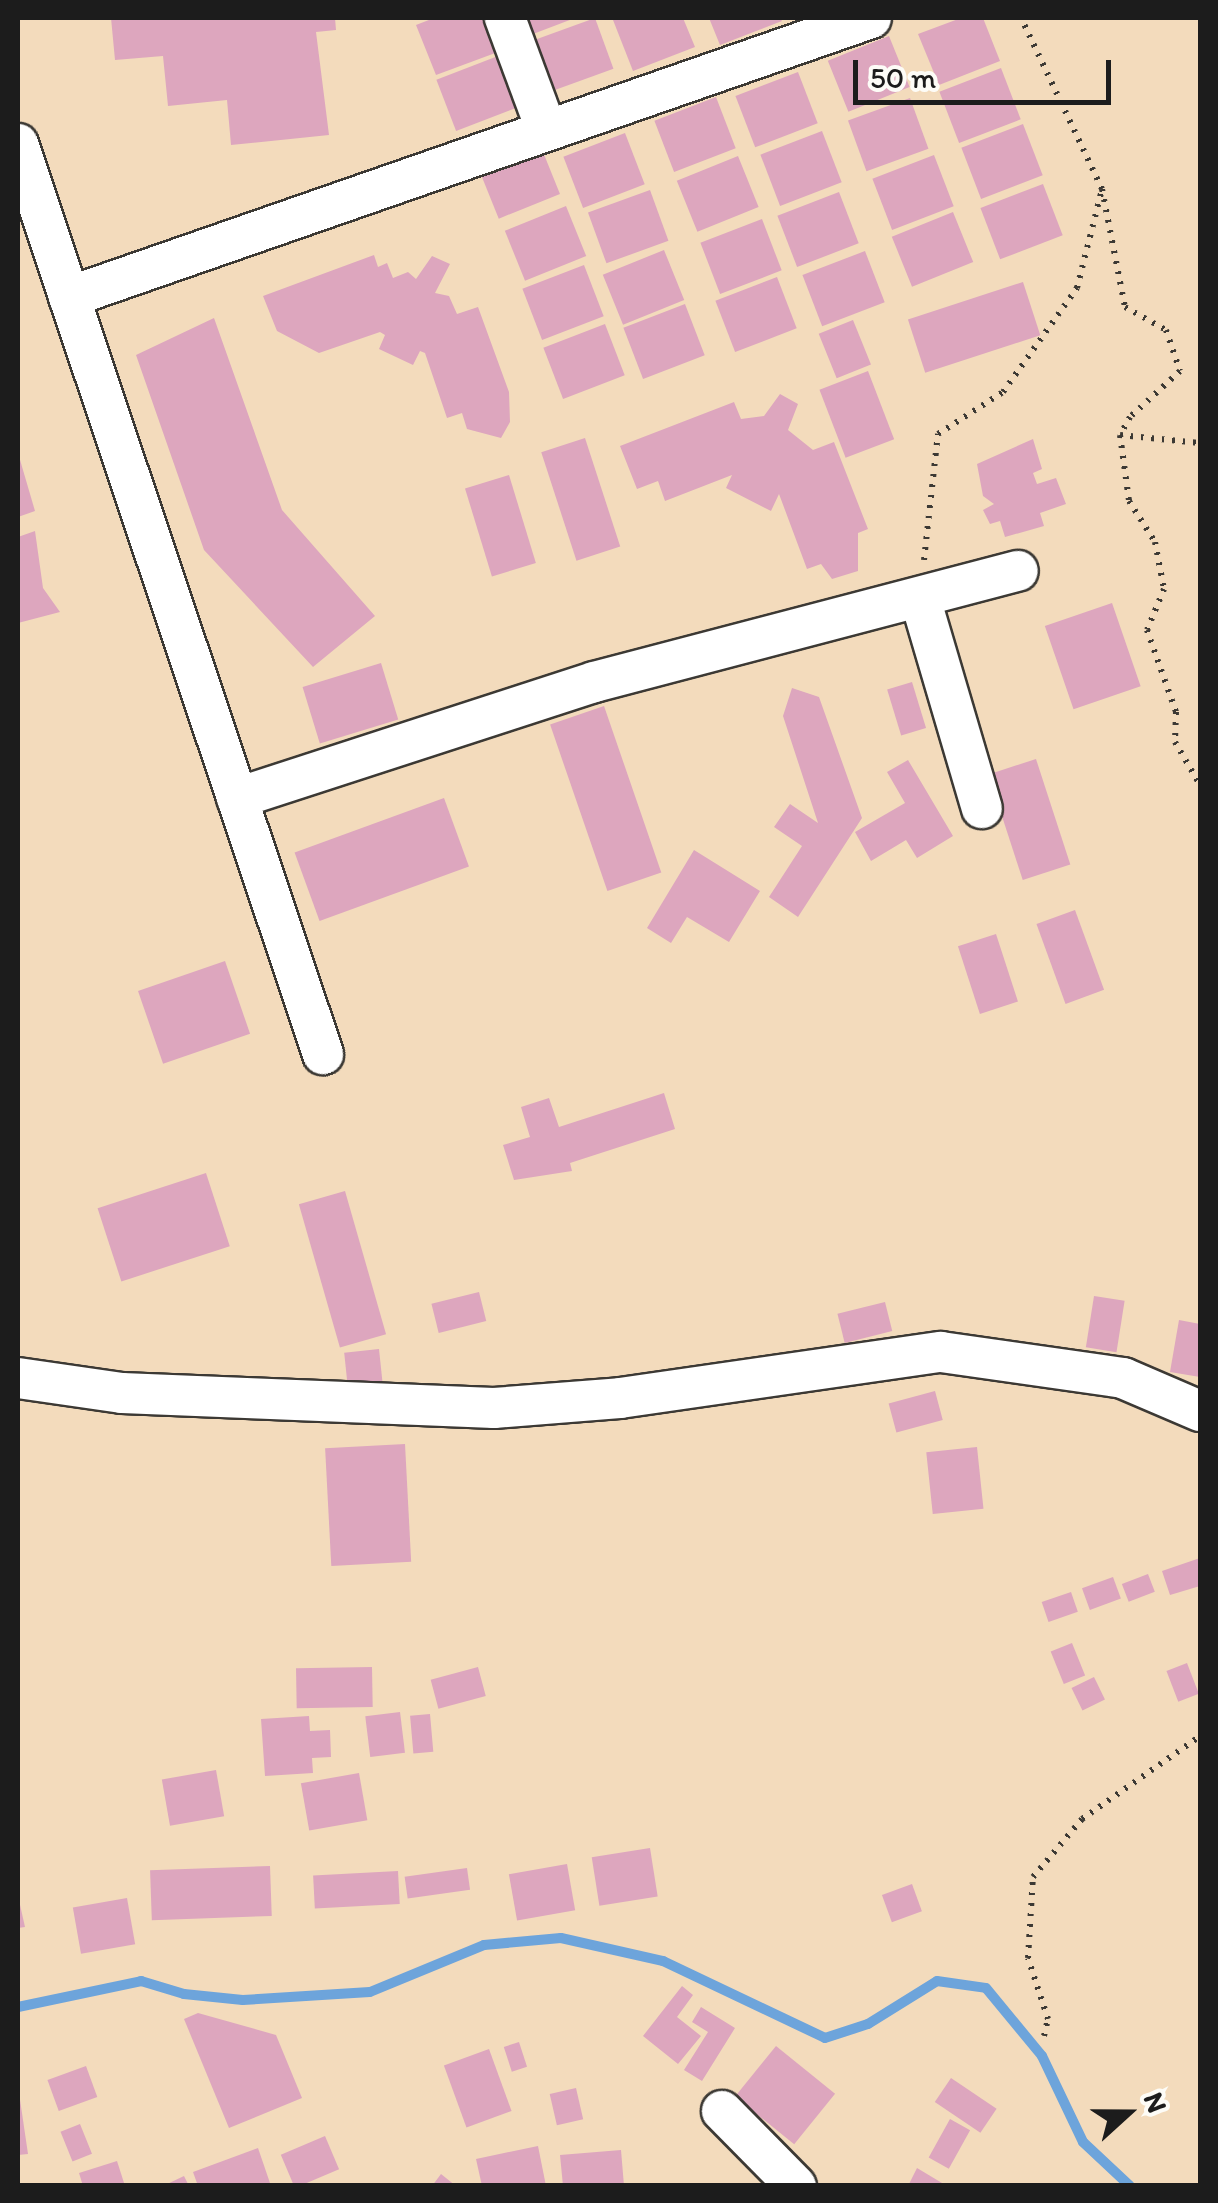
<!DOCTYPE html>
<html>
<head>
<meta charset="utf-8">
<style>
	body { margin:0 }
	#map { position:relative; width:1218px; height:2203px; overflow:hidden; background:#f3dbbc; font-family:Itim,sans-serif }
	div>[style] { position:absolute }
	[style*='--x'] { left:calc(var(--x)*1px); top:calc(var(--y)*1px); width:calc(var(--w)*1px); rotate:calc(var(--a)*1deg) }
	.stream>* { height:10px; margin:-5px; padding:0 5px; transform-origin:5px; border-radius:5px; background:#6da4db }
	.building>* { inset:0; background:#dda6be; transform-origin:0 0 }
	.path>* { height:6px; margin-top:-3px; transform-origin:0; background:repeating-linear-gradient(90deg,#3c3934 0 2.5px,transparent 0 10.5px) }
	.roads { filter:drop-shadow(2px 0 #3c3934) drop-shadow(-2px 0 #3c3934) drop-shadow(0 2px #3c3934) drop-shadow(0 -2px #3c3934) }
	.minor>* { height:40px; margin:-20px; padding:0 20px; transform-origin:20px; border-radius:20px; background:#fff }
	span { translate:-50% -50%; white-space:nowrap; text-align:center; line-height:1.15; -webkit-text-stroke:10px #fdfcf7; paint-order:stroke }
	.frame { position:absolute; inset:0; border:20px solid #1c1c1c; pointer-events:none }
	.north { position:absolute; left:1078px; top:2063px; width:100px; height:100px; -webkit-text-stroke:8px #fdfcf7; paint-order:stroke; rotate:69deg; font-size:28px; font-weight:700; line-height:40px; text-align:center; color:#1c1c1c }
	.north::after { content:''; display:block; margin:auto; width:35px; height:45px; background:#1c1c1c; clip-path:polygon(50% 0,100% 100%,50% 72%,0 100%) }
	.scale { position:absolute; left:853px; top:60px; width:258px; height:45px; box-sizing:border-box; border:5px solid #1c1c1c; border-top:0; padding-left:12px; font-size:30px; line-height:35px; white-space:nowrap; color:#1c1c1c; -webkit-text-stroke:8px #fdfcf7; paint-order:stroke }
</style>
</head>
<body>
<div id="map">
	<div class="stream">
		<div style="--x:18;--y:2007;--w:126;--a:-11.9"></div>
		<div style="--x:141;--y:1981;--w:45;--a:16.8"></div>
		<div style="--x:184;--y:1994;--w:59;--a:5.8"></div>
		<div style="--x:243;--y:2000;--w:127;--a:-3.6"></div>
		<div style="--x:370;--y:1992;--w:123;--a:-22.4"></div>
		<div style="--x:484;--y:1945;--w:77;--a:-5.2"></div>
		<div style="--x:561;--y:1938;--w:105;--a:12.7"></div>
		<div style="--x:663;--y:1961;--w:179;--a:25.4"></div>
		<div style="--x:825;--y:2038;--w:45;--a:-18"></div>
		<div style="--x:868;--y:2024;--w:81;--a:-31.9"></div>
		<div style="--x:937;--y:1981;--w:49;--a:8.1"></div>
		<div style="--x:986;--y:1988;--w:88;--a:50.5"></div>
		<div style="--x:1042;--y:2056;--w:95;--a:64.5"></div>
		<div style="--x:1083;--y:2142;--w:64;--a:43.1"></div>
	</div>
	<div class="building">
		<div style="clip-path:polygon(111px 18px,335px 18px,336px 30px,316px 32px,329px 135px,231px 145px,227px 100px,168px 106px,163px 56px,115px 60px)"></div>
		<div style="clip-path:polygon(434px 18px,485px 18px,498px 52px,436px 75px,416px 25px)"></div>
		<div style="clip-path:polygon(526px 18px,575px 18px,533px 34px)"></div>
		<div style="left:595px;top:18px;width:54px;height:66px;rotate:70deg"></div>
		<div style="clip-path:polygon(683px 18px,695px 47px,633px 71px,613px 20px)"></div>
		<div style="clip-path:polygon(709px 18px,780px 18px,782px 21px,720px 45px)"></div>
		<div style="clip-path:polygon(961px 18px,983px 18px,1000px 61px,939px 85px,918px 34px)"></div>
		<div style="left:889px;top:36px;width:55px;height:66px;rotate:68deg"></div>
		<div style="left:498px;top:56px;width:55px;height:66px;rotate:69deg"></div>
		<div style="left:1001px;top:68px;width:55px;height:66px;rotate:69deg"></div>
		<div style="left:798px;top:72px;width:55px;height:67px;rotate:69deg"></div>
		<div style="left:716px;top:97px;width:55px;height:66px;rotate:69deg"></div>
		<div style="left:910px;top:98px;width:54px;height:66px;rotate:70deg"></div>
		<div style="left:1023px;top:124px;width:55px;height:66px;rotate:69deg"></div>
		<div style="left:822px;top:131px;width:55px;height:66px;rotate:69deg"></div>
		<div style="left:625px;top:133px;width:55px;height:66px;rotate:69deg"></div>
		<div style="left:539px;top:142px;width:56px;height:66px;rotate:68deg"></div>
		<div style="left:934px;top:155px;width:55px;height:66px;rotate:69deg"></div>
		<div style="left:738px;top:156px;width:55px;height:66px;rotate:68deg"></div>
		<div style="left:1043px;top:184px;width:55px;height:67px;rotate:69deg"></div>
		<div style="left:650px;top:190px;width:54px;height:66px;rotate:70deg"></div>
		<div style="left:839px;top:192px;width:55px;height:66px;rotate:69deg"></div>
		<div style="left:566px;top:206px;width:54px;height:66px;rotate:68deg"></div>
		<div style="left:953px;top:212px;width:54px;height:66px;rotate:68deg"></div>
		<div style="left:762px;top:219px;width:55px;height:66px;rotate:69deg"></div>
		<div style="left:664px;top:250px;width:54px;height:66px;rotate:68deg"></div>
		<div style="left:865px;top:251px;width:55px;height:67px;rotate:69deg"></div>
		<div style="clip-path:polygon(374px 255px,378px 267px,387px 263px,393px 278px,408px 272px,416px 279px,432px 256px,450px 264px,435px 293px,449px 296px,457px 314px,478px 307px,509px 392px,510px 422px,501px 438px,467px 429px,462px 413px,447px 418px,425px 353px,420px 351px,413px 365px,379px 349px,385px 335px,380px 332px,319px 353px,277px 331px,263px 296px)"></div>
		<div style="left:584px;top:265px;width:55px;height:66px;rotate:69deg"></div>
		<div style="left:777px;top:277px;width:55px;height:66px;rotate:69deg"></div>
		<div style="left:1023px;top:282px;width:56px;height:121px;rotate:72deg"></div>
		<div style="left:685px;top:304px;width:55px;height:66px;rotate:69deg"></div>
		<div style="clip-path:polygon(214px 318px,282px 510px,375px 616px,313px 667px,204px 550px,136px 355px)"></div>
		<div style="left:853px;top:320px;width:48px;height:37px;rotate:68deg"></div>
		<div style="left:605px;top:324px;width:55px;height:66px;rotate:69deg"></div>
		<div style="left:868px;top:371px;width:73px;height:52px;rotate:69deg"></div>
		<div style="clip-path:polygon(780px 394px,798px 404px,788px 430px,813px 450px,834px 442px,868px 529px,858px 533px,858px 571px,832px 579px,821px 564px,807px 569px,779px 494px,771px 511px,726px 488px,732px 475px,665px 501px,658px 481px,637px 489px,620px 446px,734px 402px,741px 419px,764px 416px)"></div>
		<div style="left:585px;top:438px;width:114px;height:46px;rotate:72deg"></div>
		<div style="clip-path:polygon(1033px 439px,1042px 469px,1033px 473px,1037px 484px,1056px 478px,1066px 504px,1040px 513px,1044px 526px,1005px 537px,1000px 521px,990px 524px,983px 510px,994px 504px,983px 496px,977px 464px)"></div>
		<div style="clip-path:polygon(18px 453px,35px 511px,18px 517px)"></div>
		<div style="left:509px;top:475px;width:92px;height:46px;rotate:73deg"></div>
		<div style="clip-path:polygon(35px 531px,43px 588px,60px 612px,18px 623px,18px 537px)"></div>
		<div style="left:1112px;top:603px;width:88px;height:71px;rotate:71deg"></div>
		<div style="left:381px;top:663px;width:59px;height:82px;rotate:73deg"></div>
		<div style="left:912px;top:682px;width:48px;height:26px;rotate:73deg"></div>
		<div style="clip-path:polygon(792px 688px,819px 697px,862px 818px,798px 917px,769px 897px,802px 846px,774px 827px,790px 804px,818px 823px,783px 716px)"></div>
		<div style="left:604px;top:706px;width:176px;height:57px;rotate:71deg"></div>
		<div style="left:1036px;top:759px;width:111px;height:50px;rotate:72deg"></div>
		<div style="clip-path:polygon(908px 760px,953px 836px,917px 858px,906px 840px,871px 861px,855px 832px,905px 803px,887px 772px)"></div>
		<div style="left:444px;top:798px;width:73px;height:159px;rotate:70deg"></div>
		<div style="clip-path:polygon(694px 850px,760px 891px,729px 942px,687px 917px,671px 943px,647px 928px)"></div>
		<div style="left:1075px;top:910px;width:85px;height:41px;rotate:70deg"></div>
		<div style="left:996px;top:934px;width:71px;height:40px;rotate:72deg"></div>
		<div style="left:225px;top:961px;width:77px;height:92px;rotate:71deg"></div>
		<div style="clip-path:polygon(664px 1093px,675px 1129px,570px 1163px,572px 1171px,514px 1180px,503px 1145px,530px 1137px,521px 1107px,549px 1098px,559px 1127px)"></div>
		<div style="left:206px;top:1173px;width:77px;height:114px;rotate:72deg"></div>
		<div style="left:345px;top:1191px;width:149px;height:48px;rotate:74deg"></div>
		<div style="left:479px;top:1292px;width:30px;height:49px;rotate:76deg"></div>
		<div style="left:1094px;top:1296px;width:31px;height:52px;rotate:9deg"></div>
		<div style="left:885px;top:1302px;width:30px;height:49px;rotate:76deg"></div>
		<div style="clip-path:polygon(1179px 1320px,1200px 1324px,1200px 1377px,1170px 1372px)"></div>
		<div style="left:379px;top:1349px;width:40px;height:35px;rotate:84deg"></div>
		<div style="left:935px;top:1391px;width:30px;height:48px;rotate:75deg"></div>
		<div style="left:405px;top:1444px;width:118px;height:80px;rotate:87deg"></div>
		<div style="left:977px;top:1447px;width:62px;height:51px;rotate:84deg"></div>
		<div style="clip-path:polygon(1200px 1558px,1200px 1586px,1170px 1595px,1162px 1571px)"></div>
		<div style="left:1148px;top:1574px;width:19px;height:28px;rotate:69deg"></div>
		<div style="left:1113px;top:1577px;width:23px;height:33px;rotate:70deg"></div>
		<div style="left:1071px;top:1592px;width:21px;height:31px;rotate:71deg"></div>
		<div style="left:1072px;top:1643px;width:35px;height:23px;rotate:68deg"></div>
		<div style="left:1187px;top:1663px;width:33px;height:22px;rotate:69deg"></div>
		<div style="left:372px;top:1667px;width:40px;height:76px;rotate:89deg"></div>
		<div style="left:478px;top:1667px;width:30px;height:49px;rotate:75deg"></div>
		<div style="left:1094px;top:1677px;width:25px;height:25px;rotate:64deg"></div>
		<div style="left:400px;top:1712px;width:41px;height:35px;rotate:83deg"></div>
		<div style="left:430px;top:1714px;width:38px;height:20px;rotate:85deg"></div>
		<div style="clip-path:polygon(309px 1716px,310px 1731px,330px 1730px,331px 1757px,312px 1758px,313px 1773px,265px 1776px,261px 1719px)"></div>
		<div style="left:216px;top:1770px;width:47px;height:55px;rotate:80deg"></div>
		<div style="left:359px;top:1773px;width:48px;height:59px;rotate:80deg"></div>
		<div style="left:650px;top:1848px;width:49px;height:59px;rotate:81deg"></div>
		<div style="left:567px;top:1864px;width:47px;height:59px;rotate:80deg"></div>
		<div style="left:270px;top:1866px;width:50px;height:120px;rotate:88deg"></div>
		<div style="left:467px;top:1868px;width:22px;height:63px;rotate:82deg"></div>
		<div style="left:398px;top:1871px;width:33px;height:85px;rotate:87deg"></div>
		<div style="left:912px;top:1884px;width:29px;height:32px;rotate:70deg"></div>
		<div style="clip-path:polygon(18px 1896px,25px 1927px,18px 1928px)"></div>
		<div style="left:127px;top:1898px;width:47px;height:55px;rotate:80deg"></div>
		<div style="clip-path:polygon(682px 1986px,693px 1995px,677px 2017px,701px 2036px,678px 2064px,643px 2036px)"></div>
		<div style="clip-path:polygon(701px 2007px,735px 2028px,702px 2081px,684px 2070px,708px 2032px,692px 2022px)"></div>
		<div style="clip-path:polygon(198px 2013px,276px 2035px,302px 2098px,229px 2128px,184px 2019px)"></div>
		<div style="left:519px;top:2042px;width:26px;height:16px;rotate:72deg"></div>
		<div style="left:776px;top:2046px;width:76px;height:65px;rotate:39deg"></div>
		<div style="left:489px;top:2049px;width:66px;height:48px;rotate:70deg"></div>
		<div style="left:86px;top:2066px;width:33px;height:41px;rotate:70deg"></div>
		<div style="left:951px;top:2078px;width:55px;height:29px;rotate:34deg"></div>
		<div style="clip-path:polygon(18px 2086px,28px 2154px,18px 2155px)"></div>
		<div style="left:576px;top:2088px;width:32px;height:27px;rotate:77deg"></div>
		<div style="left:950px;top:2119px;width:23px;height:44px;rotate:29deg"></div>
		<div style="left:80px;top:2124px;width:32px;height:21px;rotate:68deg"></div>
		<div style="left:325px;top:2136px;width:36px;height:48px;rotate:67deg"></div>
		<div style="clip-path:polygon(538px 2146px,546px 2186px,482px 2186px,476px 2159px)"></div>
		<div style="clip-path:polygon(258px 2148px,271px 2186px,198px 2186px,193px 2172px)"></div>
		<div style="clip-path:polygon(621px 2150px,624px 2186px,563px 2186px,560px 2155px)"></div>
		<div style="clip-path:polygon(117px 2161px,125px 2186px,83px 2186px,79px 2173px)"></div>
		<div style="clip-path:polygon(917px 2168px,947px 2186px,908px 2186px)"></div>
		<div style="clip-path:polygon(441px 2174px,456px 2186px,432px 2186px)"></div>
		<div style="clip-path:polygon(184px 2176px,189px 2186px,163px 2186px)"></div>
	</div>
	<div class="path">
		<div style="--x:1102;--y:189;--w:120;--a:79"></div>
		<div style="--x:1125;--y:307;--w:47;--a:29.3"></div>
		<div style="--x:1166;--y:330;--w:43;--a:71.1"></div>
		<div style="--x:1180;--y:371;--w:68;--a:137.4"></div>
		<div style="--x:1130;--y:417;--w:21;--a:119"></div>
		<div style="--x:1120;--y:435;--w:67;--a:82.2"></div>
		<div style="--x:1129;--y:501;--w:49;--a:57.6"></div>
		<div style="--x:1155;--y:542;--w:48;--a:79.2"></div>
		<div style="--x:1164;--y:589;--w:44;--a:112.5"></div>
		<div style="--x:1147;--y:630;--w:87;--a:70.5"></div>
		<div style="--x:1176;--y:712;--w:30;--a:92"></div>
		<div style="--x:1175;--y:742;--w:50;--a:59.8"></div>
		<div style="--x:1120;--y:435;--w:80;--a:5.7"></div>
		<div style="--x:924;--y:560;--w:127;--a:-83.7"></div>
		<div style="--x:938;--y:434;--w:77;--a:-32.9"></div>
		<div style="--x:1003;--y:392;--w:128;--a:-54.6"></div>
		<div style="--x:1077;--y:288;--w:102;--a:-75.8"></div>
		<div style="--x:1102;--y:189;--w:189;--a:-115.3"></div>
		<div style="--x:1044;--y:2036;--w:17;--a:-77"></div>
		<div style="--x:1048;--y:2019;--w:64;--a:-108.2"></div>
		<div style="--x:1028;--y:1958;--w:81;--a:-86.5"></div>
		<div style="--x:1033;--y:1877;--w:76;--a:-49.8"></div>
		<div style="--x:1082;--y:1819;--w:144;--a:-35.1"></div>
	</div>
	<div class="roads">
		<div class="minor">
			<div style="--x:505;--y:18;--w:118;--a:69.7"></div>
			<div style="--x:18;--y:144;--w:960;--a:71.47"></div>
			<div style="--x:69;--y:297;--w:849;--a:-19.18"></div>
			<div style="--x:920;--y:598;--w:219;--a:73.6"></div>
			<div style="--x:237;--y:798;--w:375;--a:-18"></div>
			<div style="--x:594;--y:682;--w:438;--a:-14.7"></div>
			<div style="--x:18;--y:1378;--w:105;--a:8.2"></div>
			<div style="--x:122;--y:1393;--w:372;--a:2.3"></div>
			<div style="--x:494;--y:1408;--w:126;--a:-4.5"></div>
			<div style="--x:620;--y:1398;--w:324;--a:-8.2"></div>
			<div style="--x:941;--y:1352;--w:184;--a:8.1"></div>
			<div style="--x:1123;--y:1378;--w:84;--a:23.2"></div>
			<div style="--x:722;--y:2111;--w:105;--a:45.4"></div>
		</div>
	</div>
	<div class="frame"></div>
	<div class="north">N</div>
	<div class="scale">50 m</div>
</div>
</body>
</html>
